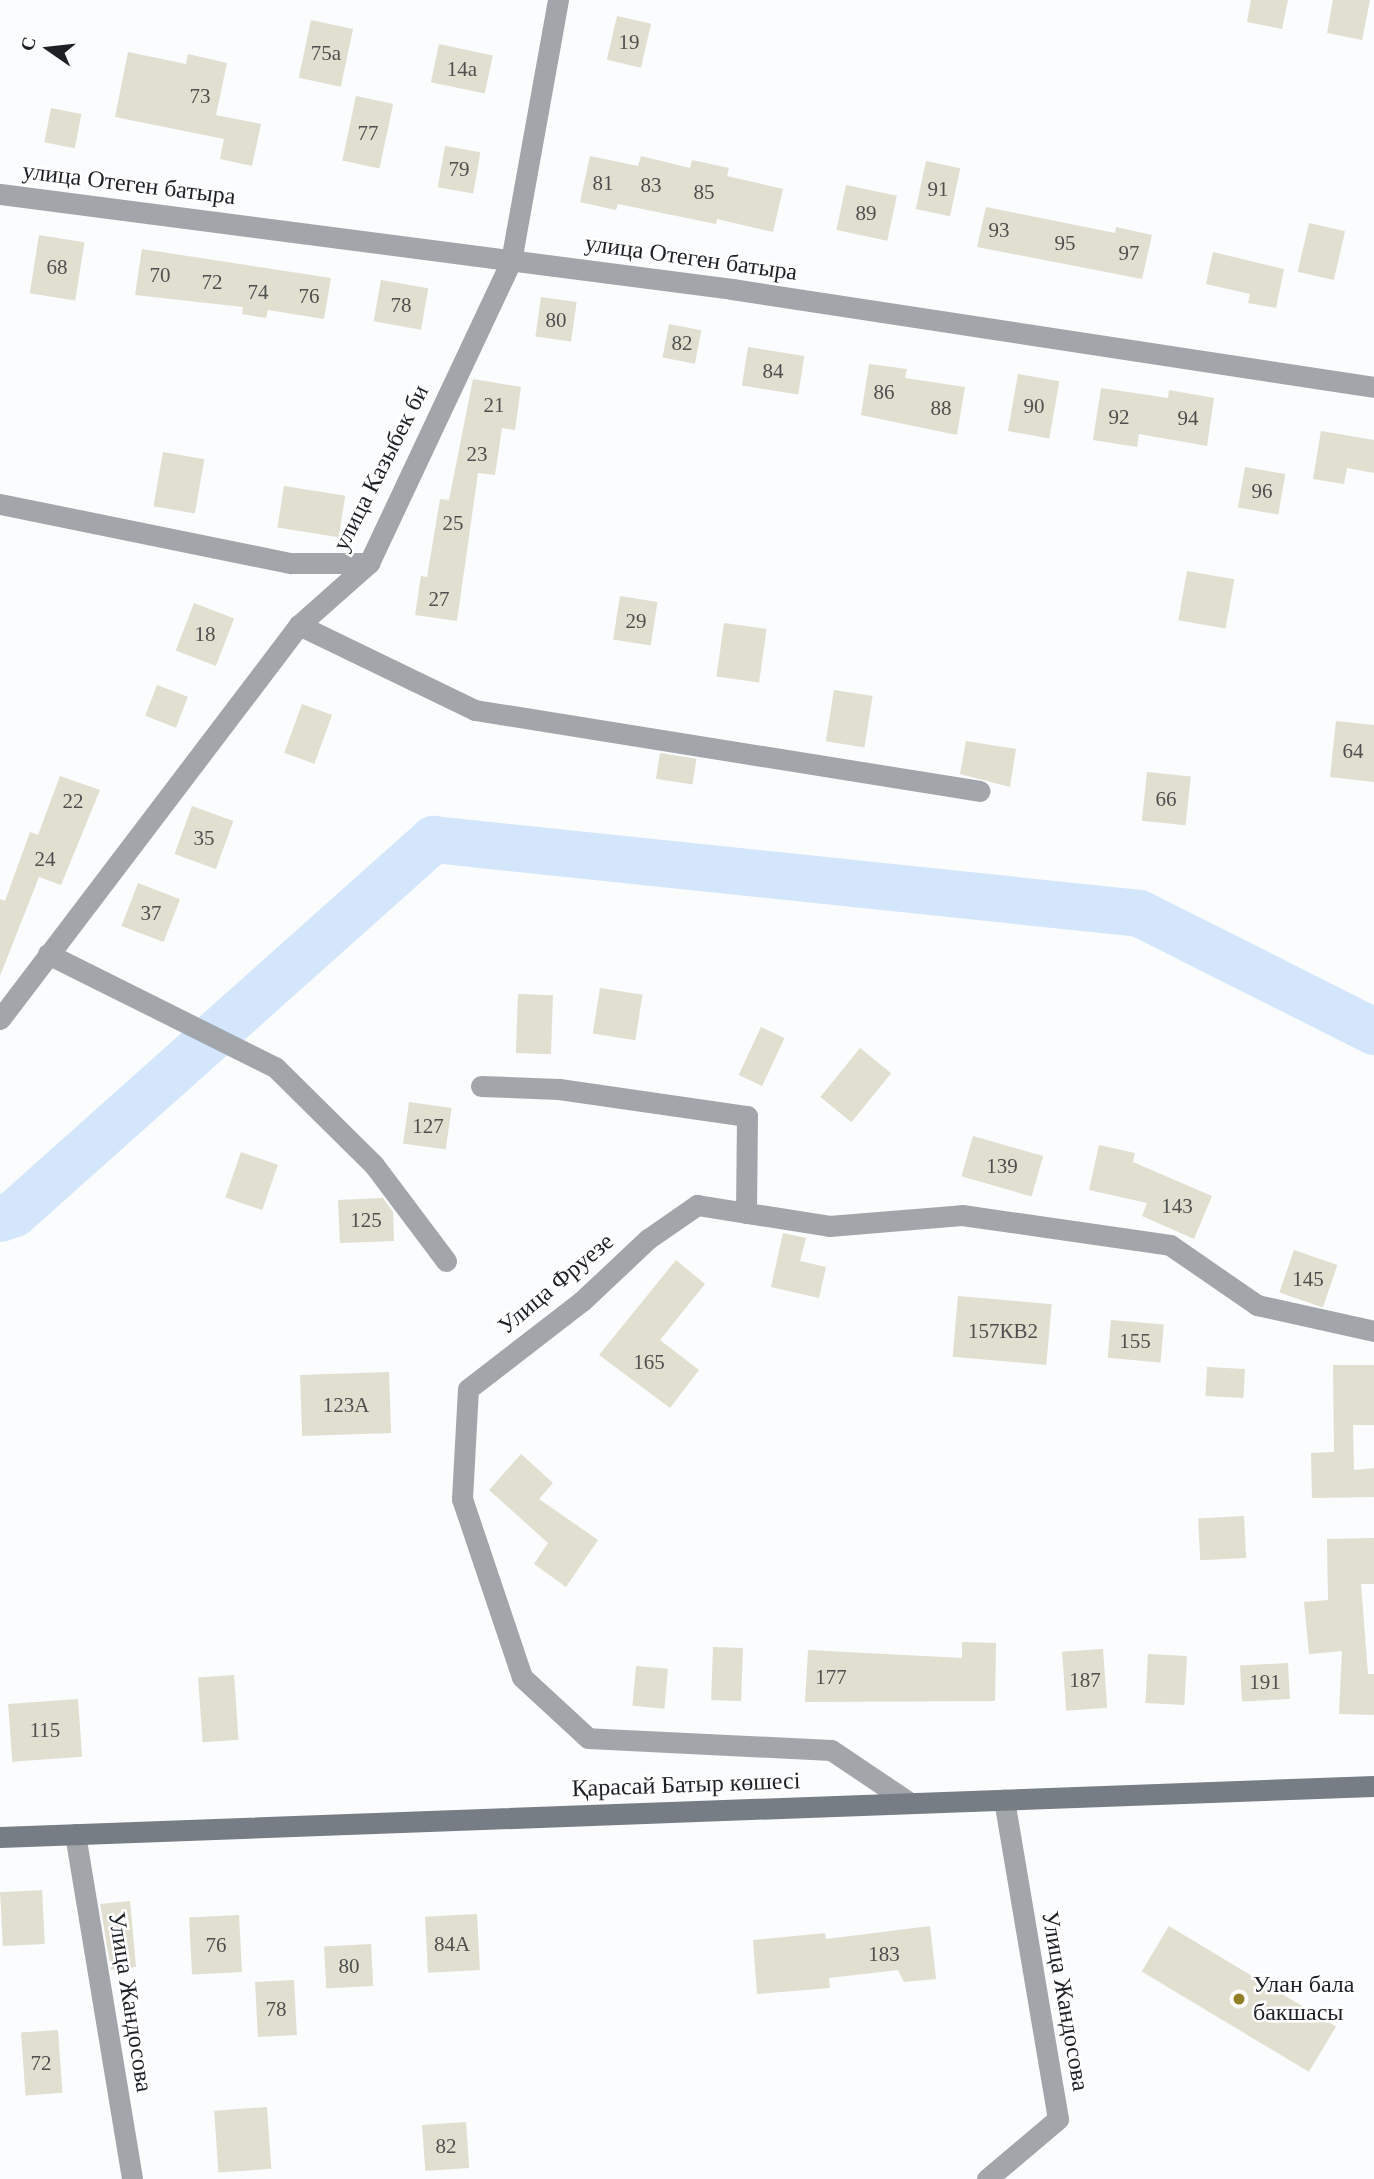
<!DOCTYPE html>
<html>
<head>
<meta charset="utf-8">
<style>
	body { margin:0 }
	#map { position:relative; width:1374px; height:2179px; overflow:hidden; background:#fafcfe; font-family:"Times New Roman",serif }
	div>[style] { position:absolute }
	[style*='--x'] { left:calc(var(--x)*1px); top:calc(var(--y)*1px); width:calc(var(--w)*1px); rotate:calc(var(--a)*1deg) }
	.river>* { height:47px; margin:-23.5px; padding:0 23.5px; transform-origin:23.5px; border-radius:23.5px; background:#d3e6fc }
	.building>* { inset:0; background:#e1dfd0; transform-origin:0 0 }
	.street>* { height:21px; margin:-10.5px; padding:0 10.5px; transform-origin:10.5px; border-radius:10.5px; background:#a2a6ab }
	.secondary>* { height:21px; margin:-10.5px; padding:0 10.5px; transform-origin:10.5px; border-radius:10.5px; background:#777d84 }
	.dots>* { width:19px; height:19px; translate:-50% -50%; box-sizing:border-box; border:4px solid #fff; border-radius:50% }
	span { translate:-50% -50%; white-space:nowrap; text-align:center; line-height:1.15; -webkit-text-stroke:5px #fff; paint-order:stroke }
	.number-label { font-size:21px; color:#4e5050 }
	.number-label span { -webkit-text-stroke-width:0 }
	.street-label { font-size:24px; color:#1d2125 }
	.poi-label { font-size:24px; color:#1d2125 }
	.left { translate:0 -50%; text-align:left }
	.north { position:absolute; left:14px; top:14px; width:70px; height:70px; -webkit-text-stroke:5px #fff; paint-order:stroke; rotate:284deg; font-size:19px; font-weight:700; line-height:28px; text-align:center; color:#1d2125 }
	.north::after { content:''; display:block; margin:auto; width:24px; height:32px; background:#1d2125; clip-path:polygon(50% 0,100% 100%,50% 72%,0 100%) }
</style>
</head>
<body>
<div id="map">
	<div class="river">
		<div style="--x:0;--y:1218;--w:15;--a:-20"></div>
		<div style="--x:14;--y:1213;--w:562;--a:-41.75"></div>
		<div style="--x:433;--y:839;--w:710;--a:5.98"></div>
		<div style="--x:1139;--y:913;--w:263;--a:26.7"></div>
	</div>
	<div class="building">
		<div style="clip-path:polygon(1251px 0,1288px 0,1282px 29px,1247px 22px)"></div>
		<div style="clip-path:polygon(1333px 0,1370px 0,1362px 40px,1327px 33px)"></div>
		<div style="left:617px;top:16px;width:35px;height:45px;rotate:13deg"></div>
		<div style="left:311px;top:20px;width:43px;height:59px;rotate:12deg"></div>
		<div style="left:439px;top:44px;width:55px;height:39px;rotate:12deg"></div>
		<div style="clip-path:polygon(128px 52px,186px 64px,188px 54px,227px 63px,216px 115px,261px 124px,252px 166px,220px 159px,224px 139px,115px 117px)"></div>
		<div style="left:356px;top:96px;width:38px;height:66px;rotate:12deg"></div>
		<div style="left:51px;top:108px;width:31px;height:35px;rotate:11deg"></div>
		<div style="left:445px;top:146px;width:36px;height:42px;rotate:10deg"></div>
		<div style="clip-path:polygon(590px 156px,638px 166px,641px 156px,690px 168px,692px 160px,729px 168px,727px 176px,783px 189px,773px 232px,717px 219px,716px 224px,618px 204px,616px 210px,580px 202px)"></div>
		<div style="left:926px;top:161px;width:35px;height:49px;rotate:12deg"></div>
		<div style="left:846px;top:185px;width:52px;height:46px;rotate:12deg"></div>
		<div style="clip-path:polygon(986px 207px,1115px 233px,1116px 227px,1152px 235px,1142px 279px,977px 247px)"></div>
		<div style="left:1309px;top:223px;width:37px;height:50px;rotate:13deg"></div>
		<div style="left:39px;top:235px;width:46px;height:59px;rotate:9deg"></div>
		<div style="clip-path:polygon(142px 249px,331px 278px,324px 319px,268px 310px,266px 318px,242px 314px,243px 307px,135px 295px)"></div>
		<div style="clip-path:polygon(1213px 252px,1284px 269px,1276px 308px,1248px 303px,1250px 294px,1206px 284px)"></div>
		<div style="left:381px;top:280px;width:48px;height:42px;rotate:10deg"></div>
		<div style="left:541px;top:297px;width:36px;height:40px;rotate:8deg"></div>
		<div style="left:669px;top:324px;width:33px;height:34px;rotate:11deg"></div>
		<div style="left:748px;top:347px;width:57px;height:39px;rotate:9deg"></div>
		<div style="clip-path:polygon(869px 364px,907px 369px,905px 378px,965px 387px,957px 435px,861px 415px)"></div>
		<div style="left:1018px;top:374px;width:42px;height:58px;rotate:10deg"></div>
		<div style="clip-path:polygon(473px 379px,521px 387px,515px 430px,502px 428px,495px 475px,478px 473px,457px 621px,415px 615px,421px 576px,427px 577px,440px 499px,449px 500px)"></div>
		<div style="clip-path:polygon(1101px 388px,1168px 398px,1169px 390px,1214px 398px,1207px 446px,1139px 434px,1137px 447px,1093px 440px)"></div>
		<div style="clip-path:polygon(1321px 431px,1374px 440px,1374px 473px,1347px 468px,1344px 484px,1313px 479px)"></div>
		<div style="left:163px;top:452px;width:42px;height:55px;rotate:10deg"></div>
		<div style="left:1245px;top:467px;width:41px;height:41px;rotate:10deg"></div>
		<div style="left:284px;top:486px;width:62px;height:42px;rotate:9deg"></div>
		<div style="left:1187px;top:571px;width:48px;height:50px;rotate:10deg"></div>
		<div style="left:620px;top:596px;width:38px;height:44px;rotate:9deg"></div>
		<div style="left:194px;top:603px;width:43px;height:51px;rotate:21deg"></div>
		<div style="left:724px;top:623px;width:43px;height:54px;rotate:8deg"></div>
		<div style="left:157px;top:685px;width:33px;height:33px;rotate:21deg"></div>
		<div style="left:834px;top:690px;width:39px;height:52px;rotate:9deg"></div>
		<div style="left:302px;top:704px;width:32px;height:52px;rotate:20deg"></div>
		<div style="clip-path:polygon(1336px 721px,1374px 725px,1374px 782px,1330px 777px)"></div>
		<div style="clip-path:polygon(966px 741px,1016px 749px,1010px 787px,960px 774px)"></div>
		<div style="left:660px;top:753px;width:37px;height:26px;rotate:9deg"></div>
		<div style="left:1147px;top:772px;width:44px;height:49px;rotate:6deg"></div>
		<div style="clip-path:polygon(60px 776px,100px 790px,61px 885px,39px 877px,0 976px,0 899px,5px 901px,30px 832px,38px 835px)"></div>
		<div style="left:192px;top:806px;width:44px;height:51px;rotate:20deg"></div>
		<div style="left:138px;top:883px;width:45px;height:46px;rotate:21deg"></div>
		<div style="left:600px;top:988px;width:43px;height:46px;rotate:9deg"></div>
		<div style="left:518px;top:994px;width:35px;height:59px;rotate:2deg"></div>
		<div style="left:761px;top:1027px;width:26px;height:53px;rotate:25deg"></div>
		<div style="left:860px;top:1048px;width:40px;height:63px;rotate:39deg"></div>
		<div style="left:409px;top:1102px;width:43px;height:42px;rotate:8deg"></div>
		<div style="left:973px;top:1136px;width:73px;height:42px;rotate:16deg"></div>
		<div style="clip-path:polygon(1099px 1145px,1135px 1153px,1133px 1162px,1212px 1196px,1194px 1239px,1142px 1216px,1147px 1203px,1089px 1190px)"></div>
		<div style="left:241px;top:1152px;width:39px;height:48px;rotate:19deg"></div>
		<div style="clip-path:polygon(383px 1198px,393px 1212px,394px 1241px,340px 1243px,338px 1200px)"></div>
		<div style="clip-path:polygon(783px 1233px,806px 1238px,800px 1261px,826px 1267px,819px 1298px,771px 1287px)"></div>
		<div style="left:1294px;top:1250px;width:46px;height:45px;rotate:19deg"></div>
		<div style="clip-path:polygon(676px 1260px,705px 1284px,660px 1340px,699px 1370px,670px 1408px,599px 1355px)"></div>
		<div style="left:958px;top:1296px;width:94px;height:61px;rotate:5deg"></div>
		<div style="left:1111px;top:1320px;width:53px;height:38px;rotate:5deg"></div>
		<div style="clip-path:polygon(1333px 1365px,1374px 1365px,1374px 1425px,1353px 1425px,1354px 1470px,1374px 1468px,1374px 1497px,1312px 1498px,1311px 1453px,1334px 1452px)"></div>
		<div style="left:1207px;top:1367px;width:38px;height:29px;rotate:3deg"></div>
		<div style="left:389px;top:1372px;width:61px;height:89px;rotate:88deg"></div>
		<div style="clip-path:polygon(521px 1454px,553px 1483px,539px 1499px,598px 1540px,566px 1587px,534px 1564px,548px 1543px,489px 1490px)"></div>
		<div style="left:1244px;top:1516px;width:42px;height:46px;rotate:87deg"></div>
		<div style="clip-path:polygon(1374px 1538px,1374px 1584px,1361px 1584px,1368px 1674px,1374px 1674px,1374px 1715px,1339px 1714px,1342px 1651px,1309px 1654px,1304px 1602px,1328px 1600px,1327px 1539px)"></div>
		<div style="clip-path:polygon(962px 1642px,996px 1643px,995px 1701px,805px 1702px,808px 1650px,962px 1658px)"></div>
		<div style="left:713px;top:1647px;width:30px;height:53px;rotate:2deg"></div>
		<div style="left:1103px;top:1649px;width:59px;height:41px;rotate:86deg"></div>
		<div style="left:1148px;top:1654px;width:39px;height:49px;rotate:3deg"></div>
		<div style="left:1288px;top:1663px;width:36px;height:48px;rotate:87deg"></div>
		<div style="left:636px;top:1666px;width:32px;height:40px;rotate:5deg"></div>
		<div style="left:234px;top:1675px;width:65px;height:36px;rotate:86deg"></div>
		<div style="left:78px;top:1699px;width:58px;height:70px;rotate:86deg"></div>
		<div style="left:42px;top:1890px;width:54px;height:42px;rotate:87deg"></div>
		<div style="clip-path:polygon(130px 1901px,136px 1967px,111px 1970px,100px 1904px)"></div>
		<div style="left:477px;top:1914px;width:56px;height:52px;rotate:87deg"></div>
		<div style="left:239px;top:1915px;width:57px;height:50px;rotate:87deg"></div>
		<div style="clip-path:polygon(930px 1926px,936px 1979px,904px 1982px,898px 1970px,829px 1978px,830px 1988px,757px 1994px,753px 1940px,825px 1933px,826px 1939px)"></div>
		<div style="left:1169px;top:1926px;width:195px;height:53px;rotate:31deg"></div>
		<div style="left:371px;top:1944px;width:42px;height:47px;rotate:87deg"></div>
		<div style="left:294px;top:1980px;width:55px;height:39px;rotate:87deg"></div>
		<div style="left:58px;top:2030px;width:63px;height:37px;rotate:86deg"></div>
		<div style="left:267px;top:2107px;width:62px;height:53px;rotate:86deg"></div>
		<div style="left:466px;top:2122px;width:46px;height:44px;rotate:86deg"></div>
	</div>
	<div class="street">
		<div style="--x:0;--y:194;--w:738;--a:7.39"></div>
		<div style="--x:732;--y:289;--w:649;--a:8.68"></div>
		<div style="--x:0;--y:504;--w:297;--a:11.5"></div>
		<div style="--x:291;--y:563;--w:78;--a:0"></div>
		<div style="--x:299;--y:625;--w:195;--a:25.8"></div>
		<div style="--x:475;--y:710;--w:511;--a:9.11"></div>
		<div style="--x:48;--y:954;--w:254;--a:26.5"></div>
		<div style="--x:275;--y:1067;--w:139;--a:44.7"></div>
		<div style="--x:374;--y:1165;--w:120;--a:53.1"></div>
		<div style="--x:0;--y:1019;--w:495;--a:-52.8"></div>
		<div style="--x:299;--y:625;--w:94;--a:-41.5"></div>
		<div style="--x:369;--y:563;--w:334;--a:-64.8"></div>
		<div style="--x:511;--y:261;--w:265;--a:-79.8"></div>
		<div style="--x:481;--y:1086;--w:78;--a:2.2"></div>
		<div style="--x:559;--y:1089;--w:190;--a:8.2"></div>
		<div style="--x:747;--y:1116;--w:97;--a:90.6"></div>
		<div style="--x:910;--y:1803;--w:95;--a:-146.1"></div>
		<div style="--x:831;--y:1750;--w:243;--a:-177.2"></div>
		<div style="--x:588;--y:1738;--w:90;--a:-137.3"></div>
		<div style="--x:522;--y:1677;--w:188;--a:-108.6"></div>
		<div style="--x:462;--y:1499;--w:110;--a:-86.9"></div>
		<div style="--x:468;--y:1389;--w:144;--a:-37.7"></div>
		<div style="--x:582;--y:1301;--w:91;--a:-43.2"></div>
		<div style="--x:648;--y:1239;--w:60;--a:-34.8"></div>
		<div style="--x:697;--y:1205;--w:134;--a:9"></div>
		<div style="--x:829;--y:1226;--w:133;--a:-4.7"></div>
		<div style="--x:962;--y:1215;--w:210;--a:8.2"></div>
		<div style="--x:1170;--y:1245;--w:106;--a:34.6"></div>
		<div style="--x:1257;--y:1305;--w:120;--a:12.5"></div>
		<div style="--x:75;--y:1834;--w:350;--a:80.6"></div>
		<div style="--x:987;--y:2179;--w:93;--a:-40.2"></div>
		<div style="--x:1058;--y:2119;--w:324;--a:-99.6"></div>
	</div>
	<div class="secondary">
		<div style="--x:0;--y:1837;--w:1375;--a:-2.13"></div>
	</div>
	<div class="dots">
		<div style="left:1239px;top:1999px;background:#907f26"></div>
	</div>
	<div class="number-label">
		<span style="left:629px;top:42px">19</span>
		<span style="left:326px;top:53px">75а</span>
		<span style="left:462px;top:69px">14а</span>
		<span style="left:200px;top:96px">73</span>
		<span style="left:368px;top:133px">77</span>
		<span style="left:459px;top:169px">79</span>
		<span style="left:603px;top:183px">81</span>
		<span style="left:651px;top:185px">83</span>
		<span style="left:938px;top:189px">91</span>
		<span style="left:704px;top:192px">85</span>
		<span style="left:866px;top:213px">89</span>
		<span style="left:999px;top:230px">93</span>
		<span style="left:1065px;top:243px">95</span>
		<span style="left:1129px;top:253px">97</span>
		<span style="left:57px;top:267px">68</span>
		<span style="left:160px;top:275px">70</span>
		<span style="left:212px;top:282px">72</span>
		<span style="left:258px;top:292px">74</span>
		<span style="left:309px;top:296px">76</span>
		<span style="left:401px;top:305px">78</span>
		<span style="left:556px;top:320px">80</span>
		<span style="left:682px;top:343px">82</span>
		<span style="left:773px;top:371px">84</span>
		<span style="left:884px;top:392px">86</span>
		<span style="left:494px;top:405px">21</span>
		<span style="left:1034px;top:406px">90</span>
		<span style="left:941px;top:408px">88</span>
		<span style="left:1119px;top:417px">92</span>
		<span style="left:1188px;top:418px">94</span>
		<span style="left:477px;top:454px">23</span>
		<span style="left:1262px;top:491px">96</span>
		<span style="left:453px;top:523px">25</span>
		<span style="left:439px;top:599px">27</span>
		<span style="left:636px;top:621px">29</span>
		<span style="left:205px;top:634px">18</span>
		<span style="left:1353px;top:751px">64</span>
		<span style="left:1166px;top:799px">66</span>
		<span style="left:73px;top:801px">22</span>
		<span style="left:204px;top:838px">35</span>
		<span style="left:45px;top:859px">24</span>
		<span style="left:151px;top:913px">37</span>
		<span style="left:428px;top:1126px">127</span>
		<span style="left:1002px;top:1166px">139</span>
		<span style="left:1177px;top:1206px">143</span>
		<span style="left:366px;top:1220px">125</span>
		<span style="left:1308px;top:1279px">145</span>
		<span style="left:1003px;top:1331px">157КВ2</span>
		<span style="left:1135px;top:1341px">155</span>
		<span style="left:649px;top:1362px">165</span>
		<span style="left:346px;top:1405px">123А</span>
		<span style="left:831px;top:1677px">177</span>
		<span style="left:1085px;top:1680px">187</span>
		<span style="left:1265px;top:1682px">191</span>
		<span style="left:45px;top:1730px">115</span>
		<span style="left:452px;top:1944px">84А</span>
		<span style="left:216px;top:1945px">76</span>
		<span style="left:884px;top:1954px">183</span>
		<span style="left:349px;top:1966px">80</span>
		<span style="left:276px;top:2009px">78</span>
		<span style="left:41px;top:2063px">72</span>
		<span style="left:446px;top:2146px">82</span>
	</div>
	<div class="street-label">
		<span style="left:129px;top:184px;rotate:7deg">улица Отеген батыра</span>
		<span style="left:691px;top:258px;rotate:8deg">улица Отеген батыра</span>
		<span style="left:381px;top:468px;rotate:-63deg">улица Казыбек би</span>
		<span style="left:556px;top:1284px;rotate:-40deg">Улица Фруезе</span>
		<span style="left:686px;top:1785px;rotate:-2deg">Қарасай Батыр көшесі</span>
		<span style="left:1065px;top:2001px;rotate:80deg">Улица Жандосова</span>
		<span style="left:130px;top:2002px;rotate:81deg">Улица Жандосова</span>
	</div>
	<div class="poi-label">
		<span class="left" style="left:1253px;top:1999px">Улан бала<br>бакшасы</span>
	</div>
	<div class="north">С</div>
</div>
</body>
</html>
